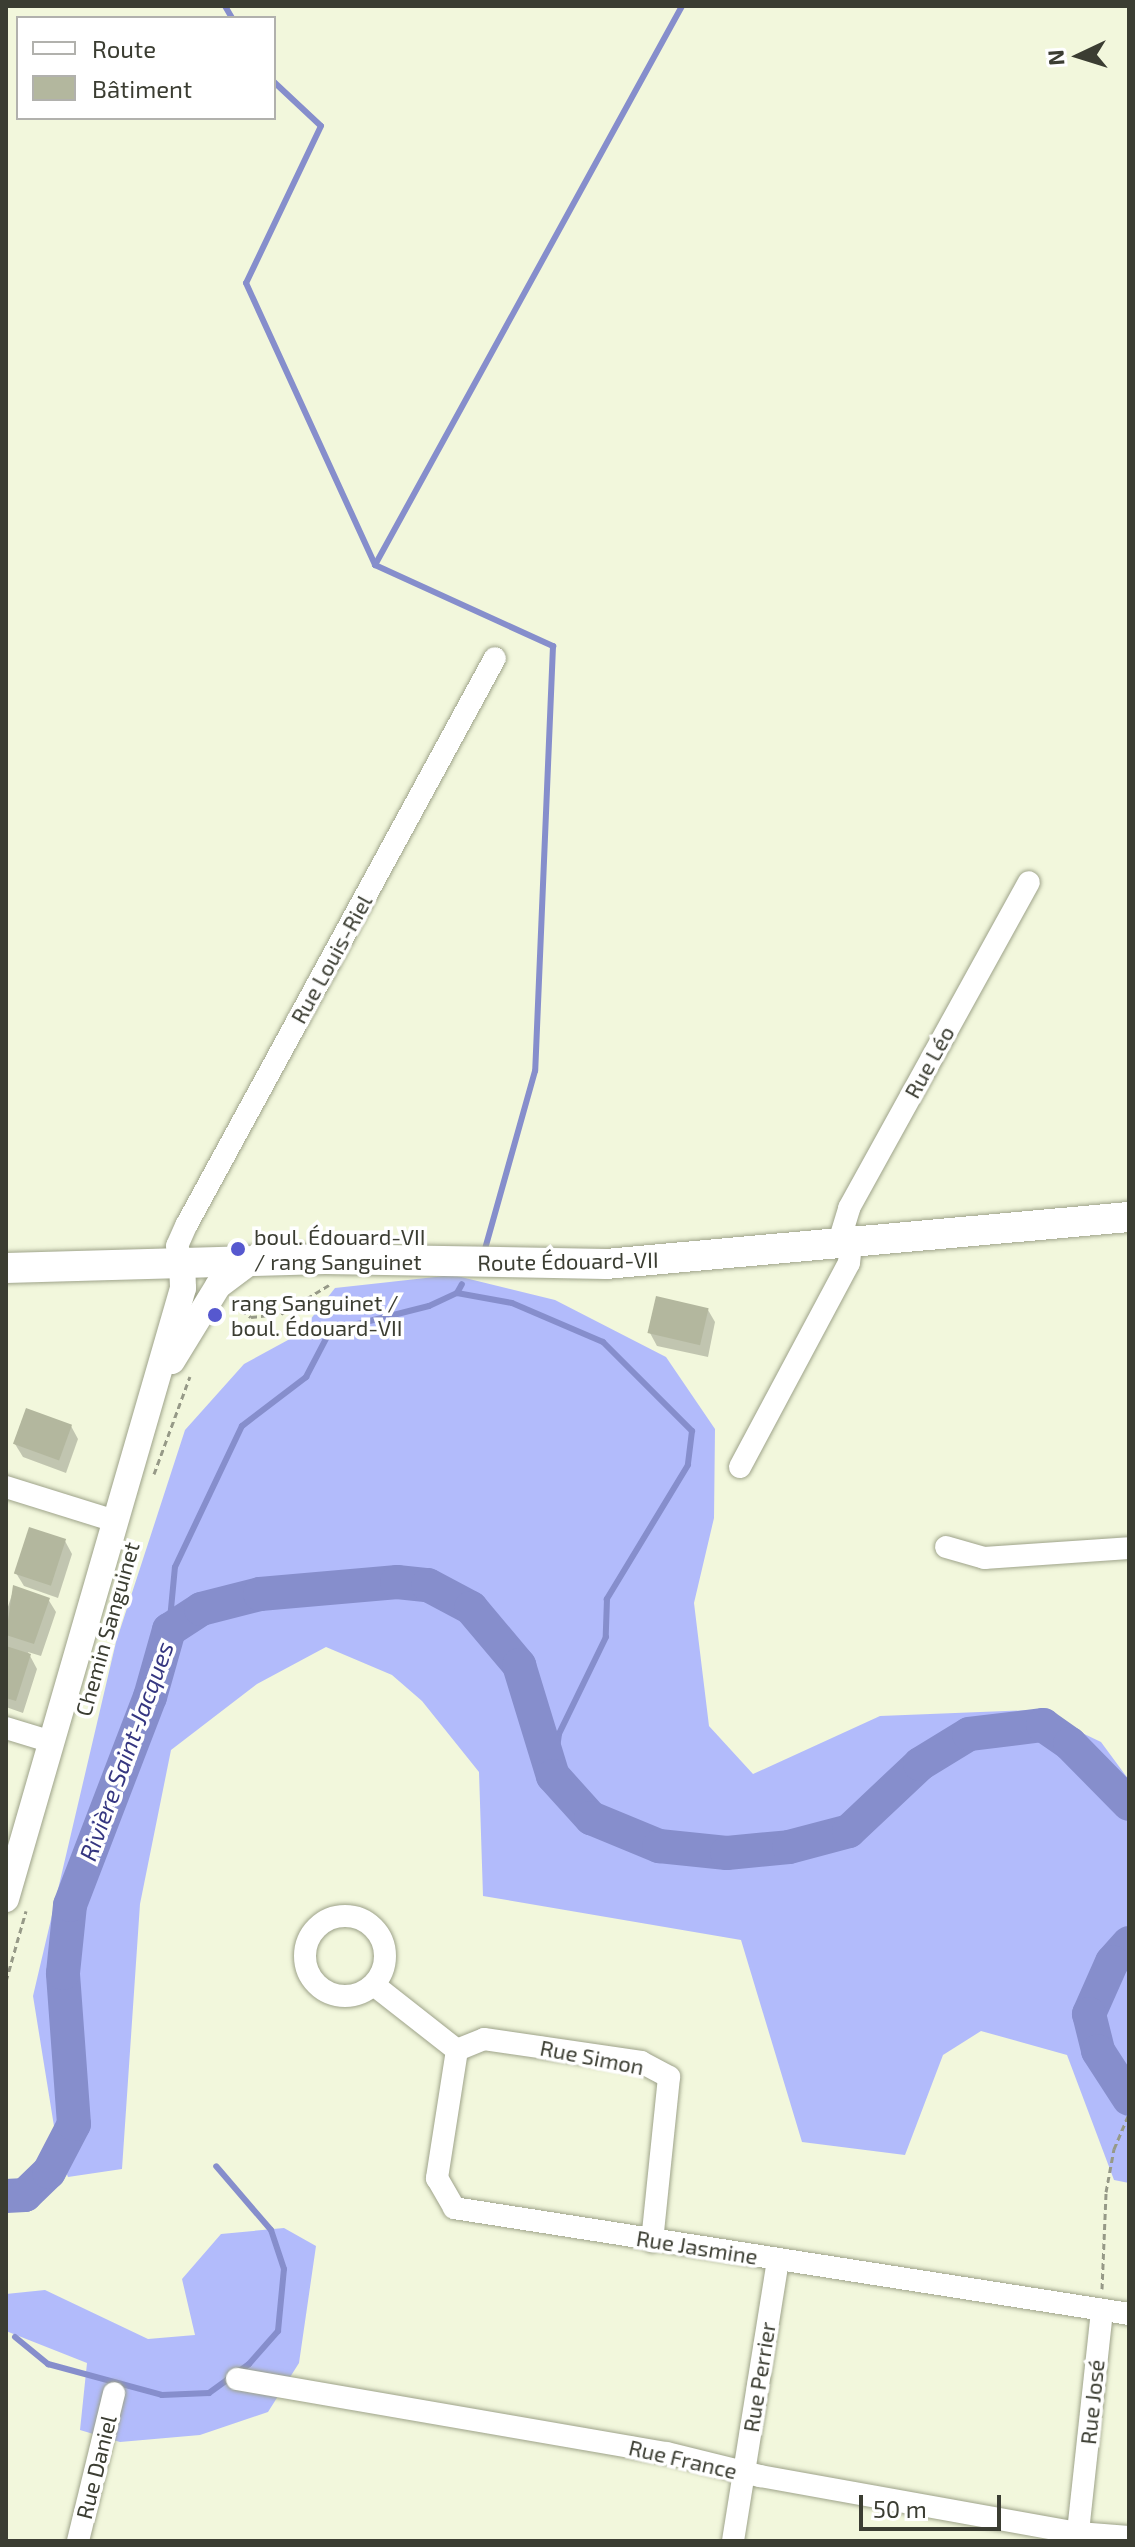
<!DOCTYPE html>
<meta charset="utf-8">
<style>
body{margin:0}
#map{position:relative;width:1135px;height:2547px;overflow:hidden;background:#f2f7dc;font-family:"Exo 2",sans-serif}
div>[style]{position:absolute}
[style*='--x']{left:calc(var(--x)*1px);top:calc(var(--y)*1px);width:calc(var(--w)*1px);rotate:calc(var(--a)*1deg)}
.forest>*{inset:0;background:#b2bbfb}
.shadow>*{inset:0;background:#0003}
.stream>*{height:6px;margin:-3px;padding:0 3px;transform-origin:3px;border-radius:3px;background:#868ecc}
.river>*{height:34px;margin:-17px;padding:0 17px;transform-origin:17px;border-radius:17px;background:#868ecc}
.building>*{inset:0;background:#b3b79e;transform-origin:0 0}
.path>*{height:3px;margin-top:-1.5px;transform-origin:0;background:repeating-linear-gradient(90deg,#969987 0 6px,transparent 0 10px)}
.roads{filter:drop-shadow(0 0 2px #9ea38a) drop-shadow(0 0 2px #9ea38a)}
.minor>*{height:22px;margin:-11px;padding:0 11px;transform-origin:11px;border-radius:11px;background:#fff}
.minor>.ring{margin:-11px;padding:0;box-sizing:content-box;background:none;border:22px solid #fff;border-radius:50%}
.tertiary>*{height:26px;margin:-13px;padding:0 13px;transform-origin:13px;border-radius:13px;background:#fff}
.secondary>*{height:30px;margin:-15px;padding:0 15px;transform-origin:15px;border-radius:15px;background:#fff}
.dots>*{width:22px;height:22px;translate:-50% -50%;box-sizing:border-box;border:4px solid #fff;border-radius:50%}
span{translate:-50% -50%;white-space:nowrap;text-align:center;line-height:1.15;-webkit-text-stroke:7px #fff;paint-order:stroke}
.street-label{font-size:22px;color:#3b3d32}
.poi-label{font-size:22px;color:#3b3d32}
.left{translate:0 -50%;text-align:left}
.water-label{font-size:24px;color:#353680;font-style:italic}
.frame{position:absolute;inset:0;border:8px solid #3b3d32;pointer-events:none}
.legend{position:absolute;left:16px;top:16px;width:260px;height:104px;box-sizing:border-box;background:#fff;border:2px solid #b1b1ad;margin:0;padding:10px 14px;list-style:none;font-size:24px;color:#3b3d32}
.legend li{display:flex;align-items:center;gap:16px;height:40px}
.legend b{width:40px;border:2px solid #b1b1ad}
.north{position:absolute;left:1039px;top:16px;width:80px;height:80px;-webkit-text-stroke:6px #fff;paint-order:stroke;rotate:266deg;font-size:22px;font-weight:700;line-height:32px;text-align:center;color:#3b3d32}
.north::after{content:'';display:block;margin:auto;width:28px;height:36px;background:#3b3d32;clip-path:polygon(50% 0,100% 100%,50% 72%,0 100%)}
.scale{position:absolute;left:859px;top:2495px;width:142px;height:36px;box-sizing:border-box;border:4px solid #3b3d32;border-top:0;padding-left:10px;font-size:24px;line-height:28px;white-space:nowrap;color:#3b3d32;-webkit-text-stroke:6px #fff;paint-order:stroke}
</style>
<div id="map">
<div class="forest">
<div style="clip-path:polygon(453px 1275px,555px 1300px,666px 1357px,715px 1429px,714px 1518px,694px 1603px,709px 1726px,753px 1774px,880px 1716px,1034px 1710px,1101px 1742px,1129px 1780px,1129px 2183px,1114px 2180px,1067px 2055px,981px 2031px,943px 2055px,905px 2155px,802px 2142px,741px 1940px,483px 1896px,479px 1772px,422px 1701px,392px 1675px,326px 1647px,257px 1684px,171px 1750px,140px 1904px,122px 2169px,68px 2177px,58px 2151px,33px 1996px,116px 1642px,185px 1430px,244px 1364px,299px 1334px,335px 1288px)"></div>
<div style="clip-path:polygon(284px 2228px,316px 2246px,299px 2363px,268px 2412px,200px 2435px,120px 2442px,80px 2430px,87px 2363px,6px 2331px,6px 2294px,45px 2290px,148px 2339px,195px 2335px,182px 2279px,221px 2234px)"></div>
</div>
<div class="shadow">
<div style="clip-path:polygon(708px 1310px,715px 1322px,708px 1357px,657px 1346px,650px 1333px)"></div>
<div style="clip-path:polygon(71px 1426px,78px 1439px,66px 1473px,23px 1457px,15px 1444px)"></div>
<div style="clip-path:polygon(65px 1541px,72px 1554px,58px 1598px,24px 1586px,16px 1573px)"></div>
<div style="clip-path:polygon(14px 1588px,48px 1599px,56px 1612px,41px 1656px,28px 1652px,37px 1669px,23px 1713px,6px 1707px,6px 1613px)"></div>
</div>
<div class="stream">
<div style="--x:225;--y:6;--w:14;--a:60"></div>
<div style="--x:274;--y:82;--w:64;--a:43.1"></div>
<div style="--x:321;--y:126;--w:174;--a:115.5"></div>
<div style="--x:246;--y:283;--w:310;--a:65.4"></div>
<div style="--x:375;--y:565;--w:196;--a:24.5"></div>
<div style="--x:553;--y:646;--w:425;--a:92.4"></div>
<div style="--x:535;--y:1071;--w:185;--a:105.7"></div>
<div style="--x:375;--y:565;--w:638;--a:-61.22"></div>
<div style="--x:457;--y:1293;--w:56;--a:10.3"></div>
<div style="--x:512;--y:1303;--w:99;--a:23.2"></div>
<div style="--x:603;--y:1342;--w:126;--a:45"></div>
<div style="--x:692;--y:1431;--w:34;--a:97"></div>
<div style="--x:688;--y:1465;--w:157;--a:121.2"></div>
<div style="--x:607;--y:1599;--w:38;--a:92"></div>
<div style="--x:606;--y:1637;--w:108;--a:115.9"></div>
<div style="--x:559;--y:1734;--w:42;--a:98.1"></div>
<div style="--x:169;--y:1630;--w:63;--a:-84.6"></div>
<div style="--x:175;--y:1567;--w:156;--a:-64.6"></div>
<div style="--x:242;--y:1426;--w:81;--a:-37.4"></div>
<div style="--x:306;--y:1377;--w:52;--a:-62.4"></div>
<div style="--x:330;--y:1331;--w:102;--a:-14.2"></div>
<div style="--x:429;--y:1306;--w:31;--a:-25"></div>
<div style="--x:457;--y:1293;--w:10;--a:-61"></div>
<div style="--x:15;--y:2337;--w:43;--a:39.3"></div>
<div style="--x:48;--y:2364;--w:118;--a:15.2"></div>
<div style="--x:162;--y:2395;--w:47;--a:-2.4"></div>
<div style="--x:209;--y:2393;--w:49;--a:-35.9"></div>
<div style="--x:249;--y:2364;--w:44;--a:-48.7"></div>
<div style="--x:278;--y:2331;--w:62;--a:-84.5"></div>
<div style="--x:284;--y:2269;--w:41;--a:-108.4"></div>
<div style="--x:271;--y:2230;--w:84;--a:-130.7"></div>
</div>
<div class="river">
<div style="--x:1129;--y:1943;--w:25;--a:132"></div>
<div style="--x:1112;--y:1962;--w:57;--a:113.9"></div>
<div style="--x:1089;--y:2014;--w:38;--a:76"></div>
<div style="--x:1098;--y:2051;--w:57;--a:57.1"></div>
<div style="--x:6;--y:2196;--w:19;--a:-3"></div>
<div style="--x:25;--y:2195;--w:33;--a:-44"></div>
<div style="--x:49;--y:2172;--w:54;--a:-62.5"></div>
<div style="--x:74;--y:2124;--w:151;--a:-94.2"></div>
<div style="--x:63;--y:1973;--w:68;--a:-84.1"></div>
<div style="--x:70;--y:1905;--w:223;--a:-69"></div>
<div style="--x:150;--y:1697;--w:70;--a:-74.2"></div>
<div style="--x:169;--y:1630;--w:38;--a:-33"></div>
<div style="--x:201;--y:1609;--w:61;--a:-14.3"></div>
<div style="--x:260;--y:1594;--w:138;--a:-5"></div>
<div style="--x:397;--y:1582;--w:31;--a:6"></div>
<div style="--x:428;--y:1585;--w:49;--a:28.1"></div>
<div style="--x:471;--y:1608;--w:75;--a:49.9"></div>
<div style="--x:519;--y:1665;--w:116;--a:73"></div>
<div style="--x:553;--y:1776;--w:57;--a:47.9"></div>
<div style="--x:591;--y:1818;--w:74;--a:22.4"></div>
<div style="--x:659;--y:1846;--w:68;--a:5.9"></div>
<div style="--x:727;--y:1853;--w:62;--a:-5.5"></div>
<div style="--x:789;--y:1847;--w:62;--a:-14.9"></div>
<div style="--x:849;--y:1831;--w:98;--a:-43.3"></div>
<div style="--x:920;--y:1764;--w:57;--a:-31.5"></div>
<div style="--x:969;--y:1734;--w:75;--a:-6.9"></div>
<div style="--x:1043;--y:1725;--w:33;--a:35"></div>
<div style="--x:1070;--y:1744;--w:84;--a:45.5"></div>
</div>
<div class="building">
<div style="left:656px;top:1296px;width:54px;height:38px;rotate:13deg"></div>
<div style="left:26px;top:1408px;width:49px;height:38px;rotate:20deg"></div>
<div style="left:29px;top:1527px;width:39px;height:49px;rotate:18deg"></div>
<div style="clip-path:polygon(13px 1585px,50px 1598px,34px 1644px,6px 1635px)"></div>
<div style="clip-path:polygon(6px 1646px,31px 1654px,16px 1701px,6px 1698px)"></div>
</div>
<div class="path">
<div style="--x:233;--y:1304;--w:22;--a:36"></div>
<div style="--x:251;--y:1317;--w:30;--a:-6"></div>
<div style="--x:281;--y:1314;--w:56;--a:-31.1"></div>
<div style="--x:154;--y:1474;--w:104;--a:-69.8"></div>
<div style="--x:6;--y:1981;--w:73;--a:-74.1"></div>
<div style="--x:1102;--y:2289;--w:97;--a:-87.6"></div>
<div style="--x:1106;--y:2192;--w:44;--a:-79.5"></div>
<div style="--x:1114;--y:2149;--w:39;--a:-67"></div>
</div>
<div class="roads">
<div class="minor">
<div style="--x:838;--y:1245;--w:39;--a:-73"></div>
<div style="--x:849;--y:1208;--w:372;--a:-61.1"></div>
<div style="--x:182;--y:1262;--w:17;--a:-107"></div>
<div style="--x:177;--y:1246;--w:24;--a:-66"></div>
<div style="--x:187;--y:1224;--w:644;--a:-61.45"></div>
<div style="--x:740;--y:1467;--w:231;--a:-61.9"></div>
<div style="--x:849;--y:1263;--w:20;--a:-84"></div>
<div style="--x:6;--y:1487;--w:114;--a:17.3"></div>
<div style="--x:946;--y:1547;--w:40;--a:16"></div>
<div style="--x:984;--y:1558;--w:145;--a:-3.9"></div>
<div style="--x:6;--y:1728;--w:48;--a:16.9"></div>
<div class="ring" style="left:305px;top:1916px;width:58px;height:58px"></div>
<div style="--x:374;--y:1985;--w:105;--a:38.1"></div>
<div style="--x:457;--y:2050;--w:130;--a:98.9"></div>
<div style="--x:437;--y:2178;--w:34;--a:60"></div>
<div style="--x:454;--y:2208;--w:683;--a:8.92"></div>
<div style="--x:457;--y:2050;--w:29;--a:-22"></div>
<div style="--x:484;--y:2039;--w:159;--a:8.3"></div>
<div style="--x:641;--y:2062;--w:32;--a:28"></div>
<div style="--x:669;--y:2077;--w:165;--a:95.9"></div>
<div style="--x:237;--y:2379;--w:436;--a:9.8"></div>
<div style="--x:667;--y:2453;--w:96;--a:13.9"></div>
<div style="--x:760;--y:2476;--w:323;--a:10.2"></div>
<div style="--x:1078;--y:2533;--w:51;--a:4.5"></div>
<div style="--x:78;--y:2541;--w:152;--a:-76.3"></div>
<div style="--x:733;--y:2541;--w:285;--a:-80.9"></div>
<div style="--x:1077;--y:2541;--w:231;--a:-83.8"></div>
</div>
<div class="tertiary">
<div style="--x:172;--y:1361;--w:88;--a:-58.5"></div>
<div style="--x:218;--y:1286;--w:41;--a:-37.1"></div>
<div style="--x:6;--y:1899;--w:636;--a:-73.84"></div>
<div style="--x:183;--y:1288;--w:26;--a:-92"></div>
</div>
<div class="secondary">
<div style="--x:6;--y:1268;--w:319;--a:-1.6"></div>
<div style="--x:325;--y:1259;--w:281;--a:1"></div>
<div style="--x:606;--y:1264;--w:525;--a:-5.14"></div>
</div>
</div>
<div class="dots">
<div style="left:238px;top:1249px;background:#5658cf"></div>
<div style="left:215px;top:1315px;background:#5658cf"></div>
</div>
<div class="street-label">
<span style="left:331px;top:959px;rotate:-61deg">Rue Louis-Riel</span>
<span style="left:929px;top:1062px;rotate:-61deg">Rue Léo</span>
<span style="left:568px;top:1261px;rotate:-1deg">Route Édouard-VII</span>
<span style="left:107px;top:1629px;rotate:-74deg">Chemin Sanguinet</span>
<span style="left:592px;top:2057px;rotate:11deg">Rue Simon</span>
<span style="left:697px;top:2247px;rotate:9deg">Rue Jasmine</span>
<span style="left:759px;top:2377px;rotate:-81deg">Rue Perrier</span>
<span style="left:1092px;top:2402px;rotate:-84deg">Rue José</span>
<span style="left:683px;top:2459px;rotate:13deg">Rue France</span>
<span style="left:96px;top:2467px;rotate:-76deg">Rue Daniel</span>
</div>
<div class="poi-label">
<span class="left" style="left:254px;top:1249px">boul. Édouard-VII<br>/ rang Sanguinet</span>
<span class="left" style="left:231px;top:1315px">rang Sanguinet /<br>boul. Édouard-VII</span>
</div>
<div class="water-label">
<span style="left:126px;top:1751px;rotate:-70deg">Rivière Saint-Jacques</span>
</div>
<div class="frame"></div>
<ul class="legend">
<li><b style="height:10px;background:#fff"></b>Route</li>
<li><b style="height:22px;background:#b3b79e"></b>Bâtiment</li>
</ul>
<div class="north">N</div>
<div class="scale">50 m</div>
</div>
